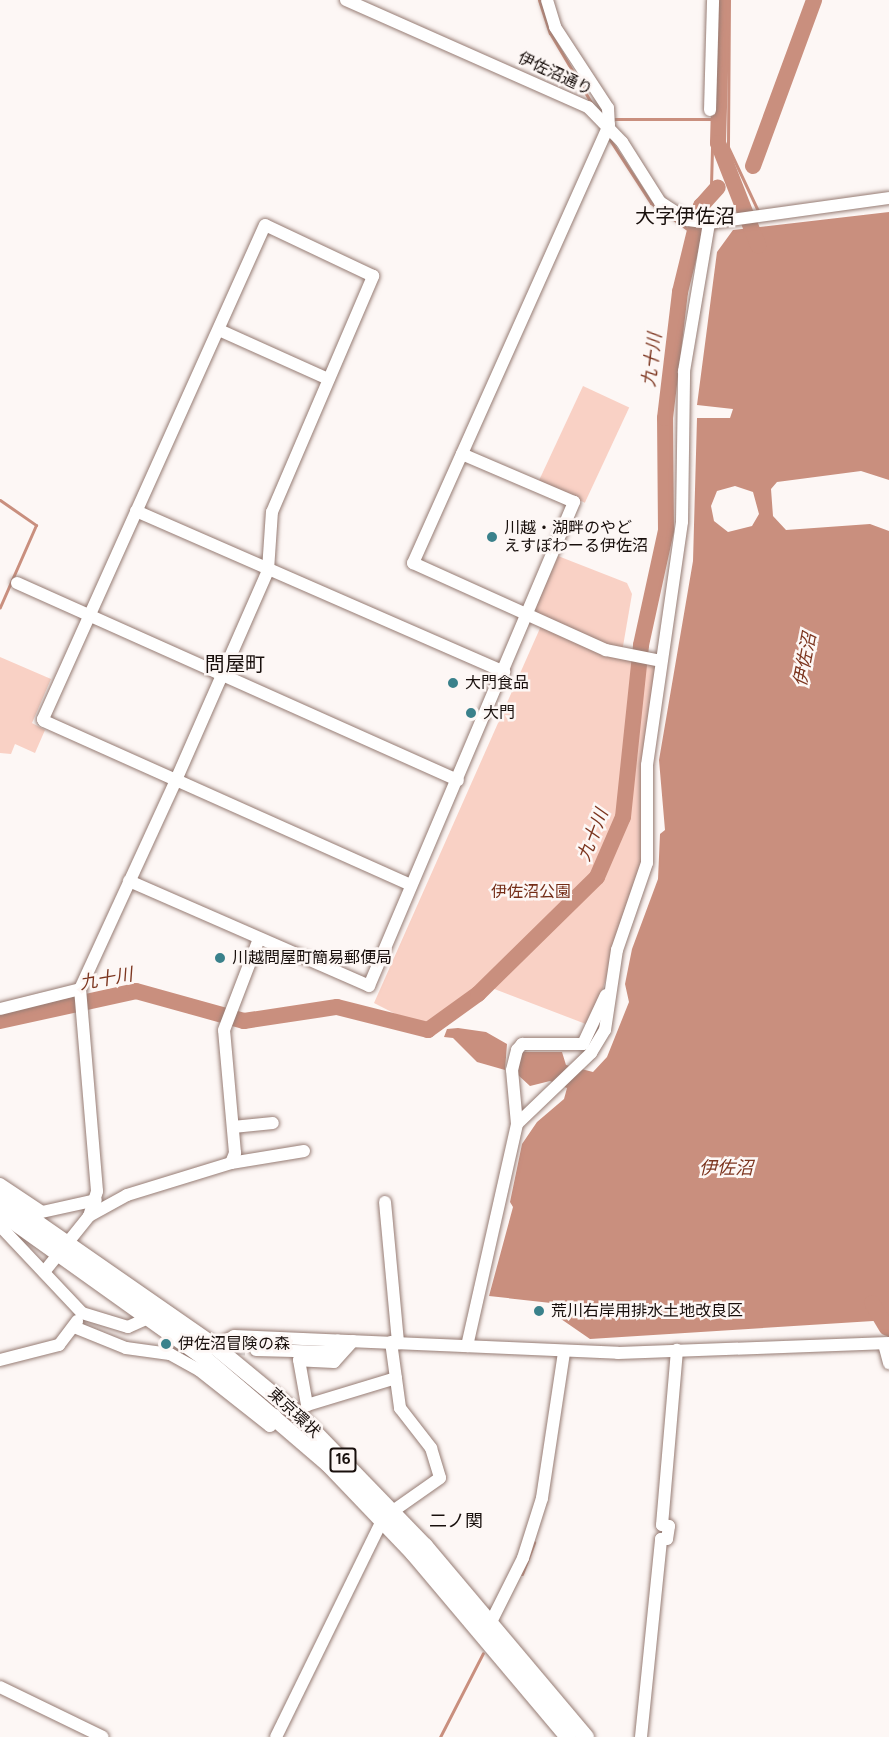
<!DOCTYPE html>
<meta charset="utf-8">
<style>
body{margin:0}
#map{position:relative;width:889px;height:1737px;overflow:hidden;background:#fdf7f5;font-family:Figtree,"Noto Sans JP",sans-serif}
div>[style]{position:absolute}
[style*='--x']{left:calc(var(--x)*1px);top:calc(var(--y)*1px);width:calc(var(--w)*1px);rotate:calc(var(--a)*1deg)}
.green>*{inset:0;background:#f9d1c5;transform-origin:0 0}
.water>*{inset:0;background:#c98f7e}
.stream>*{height:3px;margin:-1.5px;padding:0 1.5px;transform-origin:1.5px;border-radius:1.5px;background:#c98f7e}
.river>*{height:16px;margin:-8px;padding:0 8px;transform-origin:8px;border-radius:8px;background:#c98f7e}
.minor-tunnel>*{height:12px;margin-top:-6px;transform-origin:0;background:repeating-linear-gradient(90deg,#dbd4d2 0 12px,transparent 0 18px)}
.roads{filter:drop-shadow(0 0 2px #967c74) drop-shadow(0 0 2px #967c74)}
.minor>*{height:12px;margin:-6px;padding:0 6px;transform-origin:6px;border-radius:6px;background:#fff}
.highway>*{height:16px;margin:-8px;padding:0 8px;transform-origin:8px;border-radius:8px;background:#fff}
.dots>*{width:16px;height:16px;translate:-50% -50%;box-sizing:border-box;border:3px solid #fdf7f5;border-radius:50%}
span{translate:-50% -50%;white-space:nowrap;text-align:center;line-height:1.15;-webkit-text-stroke:5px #fdf7f5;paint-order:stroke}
.shield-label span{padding:2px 4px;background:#fdf7f5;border:2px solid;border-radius:4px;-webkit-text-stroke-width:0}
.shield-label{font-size:15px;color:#180f0c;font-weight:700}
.street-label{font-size:16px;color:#180f0c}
.poi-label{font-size:16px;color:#180f0c}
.left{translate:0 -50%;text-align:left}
.park-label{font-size:16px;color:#732c16}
.water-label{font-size:18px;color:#7c351f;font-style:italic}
.neighbourhood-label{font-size:18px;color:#180f0c}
.quarter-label{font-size:20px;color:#180f0c}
</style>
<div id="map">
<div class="green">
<div style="left:583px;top:386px;width:51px;height:105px;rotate:25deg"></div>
<div style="clip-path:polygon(558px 556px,627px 583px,632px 594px,622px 652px,538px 617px,535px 609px)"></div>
<div style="clip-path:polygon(541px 626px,617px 658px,656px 665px,644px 858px,591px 1026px,484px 985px,437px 1020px,417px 1025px,374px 1003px)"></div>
<div style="clip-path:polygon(0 657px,51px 679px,32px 723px,45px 730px,35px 753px,15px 744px,11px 754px,0 753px)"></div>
</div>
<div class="water">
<div style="clip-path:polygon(evenodd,889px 212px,889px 480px,861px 471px,777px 482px,771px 489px,773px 516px,786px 530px,870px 524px,889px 531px,889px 1320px,590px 1339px,561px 1319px,560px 1304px,489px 1296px,513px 1207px,510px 1202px,522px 1144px,537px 1122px,564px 1099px,567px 1088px,550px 1081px,530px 1086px,518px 1075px,520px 1052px,562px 1052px,566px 1065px,593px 1072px,607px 1057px,629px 1002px,625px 984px,632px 949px,658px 879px,660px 834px,665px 830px,659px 760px,693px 561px,697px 418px,730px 418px,733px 409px,697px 405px,717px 252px,733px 230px,889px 212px,735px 486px,753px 492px,759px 514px,752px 526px,728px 532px,714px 521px,711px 506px,717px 491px,735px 486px)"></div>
<div style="clip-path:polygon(458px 1028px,486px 1032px,507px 1044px,505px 1070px,477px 1062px,453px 1038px,444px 1037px,447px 1029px)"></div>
</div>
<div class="stream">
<div style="--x:539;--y:0;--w:35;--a:72"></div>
<div style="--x:550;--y:33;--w:88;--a:59.4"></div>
<div style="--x:729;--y:0;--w:147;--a:90.4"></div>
<div style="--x:728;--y:147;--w:73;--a:64.8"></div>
<div style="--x:612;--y:119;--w:107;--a:0"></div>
<div style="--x:610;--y:140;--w:75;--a:56.9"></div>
<div style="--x:651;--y:203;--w:52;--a:35.5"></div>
<div style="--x:701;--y:206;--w:23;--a:-65"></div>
<div style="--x:711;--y:185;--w:72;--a:-88.4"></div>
<div style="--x:0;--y:500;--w:44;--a:34.8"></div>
<div style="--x:36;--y:525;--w:90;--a:113.7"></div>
<div style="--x:887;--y:1328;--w:11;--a:80"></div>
<div style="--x:522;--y:1574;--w:34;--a:-69"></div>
<div style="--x:440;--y:1737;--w:94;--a:-62.9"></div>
</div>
<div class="river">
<div style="--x:722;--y:0;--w:143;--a:91.6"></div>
<div style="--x:718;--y:143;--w:110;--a:68.6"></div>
<div style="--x:753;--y:166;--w:177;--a:-69.8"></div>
<div style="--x:0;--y:1021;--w:139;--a:-12.4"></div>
<div style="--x:136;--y:991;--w:112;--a:15.5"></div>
<div style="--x:244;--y:1021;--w:94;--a:-8.6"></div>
<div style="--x:337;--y:1007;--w:94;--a:14.2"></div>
<div style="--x:428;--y:1030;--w:62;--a:-35.8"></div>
<div style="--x:478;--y:994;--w:167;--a:-44.5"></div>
<div style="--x:597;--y:877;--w:65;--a:-66.6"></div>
<div style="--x:623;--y:817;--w:173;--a:-84"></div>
<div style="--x:641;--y:645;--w:118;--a:-77.7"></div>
<div style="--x:666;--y:530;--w:112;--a:-90.5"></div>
<div style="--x:665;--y:418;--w:127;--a:-83.2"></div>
<div style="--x:680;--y:292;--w:89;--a:-76.3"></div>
<div style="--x:701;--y:206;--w:25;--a:-48"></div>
<div style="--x:872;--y:1303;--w:29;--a:59"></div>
</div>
<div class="minor-tunnel">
<div style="--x:161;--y:1346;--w:27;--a:2"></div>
<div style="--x:215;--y:1348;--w:41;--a:2.8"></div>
</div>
<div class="roads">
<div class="minor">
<div style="--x:346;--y:0;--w:265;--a:23.9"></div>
<div style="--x:588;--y:107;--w:49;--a:45.8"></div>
<div style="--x:622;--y:142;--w:71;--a:57.7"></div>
<div style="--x:660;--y:202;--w:33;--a:33"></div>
<div style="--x:688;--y:220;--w:21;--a:8"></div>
<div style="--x:709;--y:223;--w:182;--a:-7.9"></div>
<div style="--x:547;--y:0;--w:28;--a:73"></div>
<div style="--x:555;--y:27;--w:97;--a:56.8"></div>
<div style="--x:608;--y:108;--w:17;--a:87"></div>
<div style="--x:609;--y:125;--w:480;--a:114.1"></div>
<div style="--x:413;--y:563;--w:212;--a:24.3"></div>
<div style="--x:606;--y:650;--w:56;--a:11.3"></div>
<div style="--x:710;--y:110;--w:110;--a:-88.4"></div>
<div style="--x:219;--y:330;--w:120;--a:24.2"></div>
<div style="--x:136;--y:511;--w:402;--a:23.6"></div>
<div style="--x:17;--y:583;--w:483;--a:24.1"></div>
<div style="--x:129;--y:881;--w:262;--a:23.6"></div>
<div style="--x:369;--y:986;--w:526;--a:-67.04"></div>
<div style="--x:574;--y:502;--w:122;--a:-156.8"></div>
<div style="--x:0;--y:1009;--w:82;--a:-14"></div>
<div style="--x:517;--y:1124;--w:54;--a:-95.3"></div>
<div style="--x:512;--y:1070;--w:21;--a:-76"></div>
<div style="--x:517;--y:1050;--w:8;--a:-50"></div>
<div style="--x:522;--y:1044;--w:61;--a:0"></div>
<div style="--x:583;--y:1044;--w:54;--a:-64.9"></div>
<div style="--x:233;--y:1127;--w:40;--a:-5.7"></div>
<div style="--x:231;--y:1163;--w:74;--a:-9.3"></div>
<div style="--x:0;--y:1184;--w:50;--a:33.7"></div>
<div style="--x:42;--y:1212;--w:55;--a:-12.5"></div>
<div style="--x:385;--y:1202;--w:142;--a:84.7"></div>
<div style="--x:89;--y:1216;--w:26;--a:-72"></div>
<div style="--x:97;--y:1191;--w:203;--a:-94.8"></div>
<div style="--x:80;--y:989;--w:230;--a:-65.3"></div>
<div style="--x:176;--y:780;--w:229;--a:-66.3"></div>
<div style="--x:268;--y:570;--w:58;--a:-86.1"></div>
<div style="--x:272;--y:512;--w:257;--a:-66.8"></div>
<div style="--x:373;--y:276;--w:119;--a:-154.7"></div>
<div style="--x:265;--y:225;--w:542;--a:114.2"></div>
<div style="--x:43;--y:719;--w:2;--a:63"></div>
<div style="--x:44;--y:721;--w:145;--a:24.1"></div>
<div style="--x:176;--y:780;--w:257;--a:24.1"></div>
<div style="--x:6;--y:1217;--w:12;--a:110"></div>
<div style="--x:2;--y:1228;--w:117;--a:46.7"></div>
<div style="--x:82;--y:1313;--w:48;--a:16.9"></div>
<div style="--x:128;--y:1327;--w:22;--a:-24"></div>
<div style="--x:44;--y:1272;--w:72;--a:-51.2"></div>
<div style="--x:89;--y:1216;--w:43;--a:-28.9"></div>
<div style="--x:127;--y:1195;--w:109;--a:-17.1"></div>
<div style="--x:231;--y:1163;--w:11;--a:-68"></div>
<div style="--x:235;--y:1153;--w:123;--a:-95.1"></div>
<div style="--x:224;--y:1030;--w:97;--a:-69"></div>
<div style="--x:74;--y:1327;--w:56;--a:22"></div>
<div style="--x:126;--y:1348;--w:44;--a:7.8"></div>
<div style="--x:170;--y:1354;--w:33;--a:29"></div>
<div style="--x:199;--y:1370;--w:90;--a:38.3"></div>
<div style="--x:270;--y:1426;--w:12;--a:-66"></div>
<div style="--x:353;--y:1341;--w:28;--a:132"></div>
<div style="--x:334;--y:1362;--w:35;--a:-177"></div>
<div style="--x:299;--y:1360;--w:46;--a:79.9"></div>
<div style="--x:307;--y:1405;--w:93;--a:-16.9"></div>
<div style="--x:391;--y:1342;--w:67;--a:82.2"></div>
<div style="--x:400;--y:1408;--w:51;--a:52.2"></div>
<div style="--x:431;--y:1448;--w:31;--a:73"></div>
<div style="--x:440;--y:1478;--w:57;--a:144.9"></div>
<div style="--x:884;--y:1344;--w:20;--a:75"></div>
<div style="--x:467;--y:1346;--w:228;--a:-77.3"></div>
<div style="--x:517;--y:1124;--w:103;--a:-43.8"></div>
<div style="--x:591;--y:1053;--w:27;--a:-59"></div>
<div style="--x:605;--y:1030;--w:81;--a:-81.5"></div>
<div style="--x:617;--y:950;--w:92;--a:-71"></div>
<div style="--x:647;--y:863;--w:98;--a:-90"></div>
<div style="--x:647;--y:765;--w:246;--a:-81.8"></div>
<div style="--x:682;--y:522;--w:151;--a:-89.2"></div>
<div style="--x:684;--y:371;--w:150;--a:-80.4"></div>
<div style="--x:209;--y:1349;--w:28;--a:-27"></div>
<div style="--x:234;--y:1336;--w:384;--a:2.5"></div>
<div style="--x:618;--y:1353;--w:271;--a:-2.1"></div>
<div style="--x:256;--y:1350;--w:76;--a:1.5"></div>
<div style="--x:332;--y:1352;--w:13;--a:-63"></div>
<div style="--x:0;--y:1360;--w:61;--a:-14.3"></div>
<div style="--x:59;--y:1345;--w:30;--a:-53"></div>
<div style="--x:490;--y:1624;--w:74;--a:-63.4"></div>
<div style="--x:523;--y:1558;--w:63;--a:-72.4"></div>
<div style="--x:542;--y:1498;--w:148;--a:-81.4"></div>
<div style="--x:0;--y:1687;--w:114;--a:25.9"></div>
<div style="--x:276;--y:1737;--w:243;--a:-63.9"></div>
<div style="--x:641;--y:1737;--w:199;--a:-84.2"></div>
<div style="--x:661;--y:1539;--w:6;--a:0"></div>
<div style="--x:667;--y:1539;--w:13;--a:-81"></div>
<div style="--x:669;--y:1526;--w:7;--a:-172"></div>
<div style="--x:662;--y:1525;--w:176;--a:-85.1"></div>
</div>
<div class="highway">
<div style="--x:0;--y:1197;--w:259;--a:34.8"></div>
<div style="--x:213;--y:1345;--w:110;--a:39.5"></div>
<div style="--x:298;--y:1415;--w:182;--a:45.9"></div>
<div style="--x:425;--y:1546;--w:250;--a:49.9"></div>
<div style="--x:0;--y:1212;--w:249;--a:35.5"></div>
<div style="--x:203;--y:1357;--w:166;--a:40.6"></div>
<div style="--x:329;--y:1465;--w:122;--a:46.3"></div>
<div style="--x:413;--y:1553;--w:241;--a:49.9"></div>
</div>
</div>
<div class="dots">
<div style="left:492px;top:537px;background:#3a818b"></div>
<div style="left:453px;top:683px;background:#3a818b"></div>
<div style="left:471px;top:713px;background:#3a818b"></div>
<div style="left:220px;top:958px;background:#3a818b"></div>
<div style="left:539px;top:1311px;background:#3a818b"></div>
<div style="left:166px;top:1344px;background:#3a818b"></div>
</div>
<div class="shield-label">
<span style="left:343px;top:1460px">16</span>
</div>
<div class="street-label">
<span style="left:555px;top:74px;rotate:25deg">伊佐沼通り</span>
<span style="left:294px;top:1413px;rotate:43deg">東京環状</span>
</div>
<div class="poi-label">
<span class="left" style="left:504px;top:537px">川越・湖畔のやど<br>えすぽわーる伊佐沼</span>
<span class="left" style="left:465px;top:683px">大門食品</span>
<span class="left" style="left:483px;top:713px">大門</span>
<span class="left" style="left:232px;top:958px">川越問屋町簡易郵便局</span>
<span class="left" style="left:551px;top:1311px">荒川右岸用排水土地改良区</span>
<span class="left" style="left:178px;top:1344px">伊佐沼冒険の森</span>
</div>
<div class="park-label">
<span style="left:531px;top:892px">伊佐沼公園</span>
</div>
<div class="water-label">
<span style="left:652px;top:360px;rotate:-83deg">九十川</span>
<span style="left:805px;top:660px;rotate:-79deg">伊佐沼</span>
<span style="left:593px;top:835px;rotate:-69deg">九十川</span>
<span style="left:106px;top:979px;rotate:-10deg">九十川</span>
<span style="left:726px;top:1168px">伊佐沼</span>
</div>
<div class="neighbourhood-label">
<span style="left:456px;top:1521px">二ノ関</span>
</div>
<div class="quarter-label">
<span style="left:685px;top:216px">大字伊佐沼</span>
<span style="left:235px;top:664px">問屋町</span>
</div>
</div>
